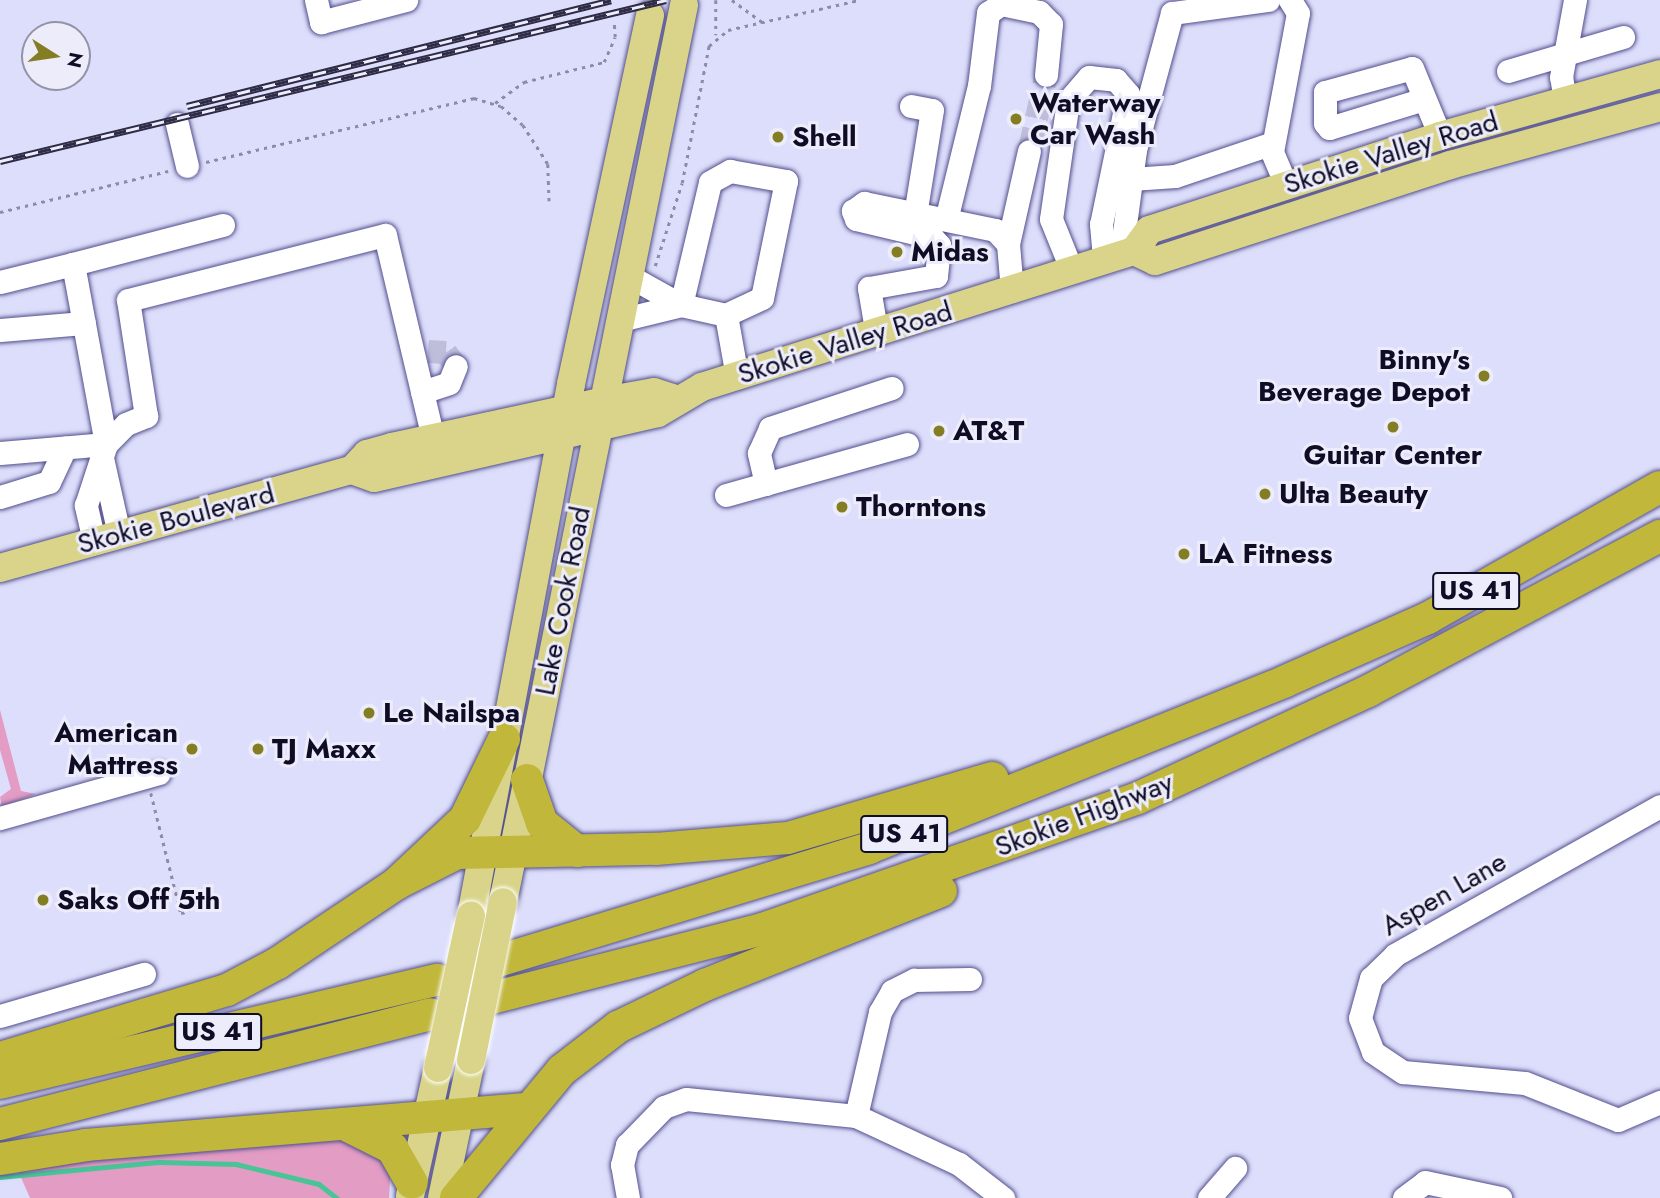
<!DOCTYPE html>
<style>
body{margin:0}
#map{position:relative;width:1660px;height:1198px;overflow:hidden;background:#dddefb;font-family:Jost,sans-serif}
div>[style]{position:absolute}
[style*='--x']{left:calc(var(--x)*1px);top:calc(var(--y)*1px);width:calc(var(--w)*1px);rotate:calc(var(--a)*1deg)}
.green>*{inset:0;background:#e39cc4}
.stream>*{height:4.5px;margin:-2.25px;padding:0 2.25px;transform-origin:2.25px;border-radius:2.25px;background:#48c496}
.minor-tunnel>*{height:23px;margin-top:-11.5px;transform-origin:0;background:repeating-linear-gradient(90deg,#bebedb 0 23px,transparent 0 34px)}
.path>*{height:2.5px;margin-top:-1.25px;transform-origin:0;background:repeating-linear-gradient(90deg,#8d8ca8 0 3.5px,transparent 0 8.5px)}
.roads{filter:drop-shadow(0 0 2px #524e8d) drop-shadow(0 0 2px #524e8d)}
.minor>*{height:23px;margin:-11.5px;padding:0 11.5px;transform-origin:11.5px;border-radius:11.5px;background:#fff}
.major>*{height:28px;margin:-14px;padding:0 14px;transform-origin:14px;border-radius:14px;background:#d9d489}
.highway>*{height:32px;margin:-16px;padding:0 16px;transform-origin:16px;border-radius:16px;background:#c0b73b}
.rail>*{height:7px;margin-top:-3.5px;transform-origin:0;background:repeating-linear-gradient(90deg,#ececfb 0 13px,#2d2b45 0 26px);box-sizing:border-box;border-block:2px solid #2d2b45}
.bridges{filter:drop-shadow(0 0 2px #fff) drop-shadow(0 0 2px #fff)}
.major-bridge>*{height:28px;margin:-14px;padding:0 14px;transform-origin:14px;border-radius:14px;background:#d9d489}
.dots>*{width:19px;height:19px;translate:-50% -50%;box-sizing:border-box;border:4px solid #ececfb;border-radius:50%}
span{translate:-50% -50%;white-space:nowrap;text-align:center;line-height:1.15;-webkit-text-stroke:6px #ececfb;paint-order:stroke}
.shield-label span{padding:2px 5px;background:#ececfb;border:2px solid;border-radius:5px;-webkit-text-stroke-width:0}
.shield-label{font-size:26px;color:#0f0c26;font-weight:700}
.poi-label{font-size:28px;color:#0f0c26;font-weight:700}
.left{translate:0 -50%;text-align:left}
.right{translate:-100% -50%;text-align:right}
.street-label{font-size:28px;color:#0f0c26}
.north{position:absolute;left:21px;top:21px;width:70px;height:70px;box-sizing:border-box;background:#ececfb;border:2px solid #9492a6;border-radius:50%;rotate:102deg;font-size:19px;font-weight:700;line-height:28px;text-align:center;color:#0f0c26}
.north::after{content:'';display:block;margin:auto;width:24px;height:32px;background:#847d24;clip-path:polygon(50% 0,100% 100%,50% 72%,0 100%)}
</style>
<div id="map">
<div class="green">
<div style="clip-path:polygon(0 710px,21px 791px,36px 794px,2px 807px,0 797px,11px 789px,0 750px)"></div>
<div style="clip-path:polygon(353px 1135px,391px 1162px,389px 1198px,30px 1198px,15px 1164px)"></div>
</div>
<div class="stream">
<div style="--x:0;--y:1177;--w:161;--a:-5.4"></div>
<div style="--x:160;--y:1162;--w:76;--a:1.5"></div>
<div style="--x:236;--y:1164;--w:85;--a:13.5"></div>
<div style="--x:319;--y:1184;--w:23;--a:38"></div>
</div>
<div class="minor-tunnel">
<div style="--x:1029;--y:151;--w:78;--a:-77.4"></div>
<div style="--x:428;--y:351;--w:18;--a:3"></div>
<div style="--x:446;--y:352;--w:17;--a:54"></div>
</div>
<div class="path">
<div style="--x:716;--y:0;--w:35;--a:90"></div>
<div style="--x:732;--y:0;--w:37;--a:36"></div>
<div style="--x:495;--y:103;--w:36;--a:-36"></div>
<div style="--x:524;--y:82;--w:82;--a:-14"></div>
<div style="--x:604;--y:62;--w:27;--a:-66"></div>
<div style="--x:615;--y:37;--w:16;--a:-94"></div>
<div style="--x:206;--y:162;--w:276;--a:-13.4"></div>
<div style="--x:474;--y:98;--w:28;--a:17"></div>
<div style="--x:501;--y:106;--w:29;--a:41"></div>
<div style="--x:523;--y:125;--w:46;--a:57.3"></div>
<div style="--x:548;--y:164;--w:37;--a:88"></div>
<div style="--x:0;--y:212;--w:173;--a:-13.7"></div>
<div style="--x:655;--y:266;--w:87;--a:-72"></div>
<div style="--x:682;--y:183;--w:140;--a:-78.9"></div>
<div style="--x:709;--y:46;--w:25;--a:-40"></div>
<div style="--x:728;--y:30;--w:134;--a:-12.9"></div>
<div style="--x:151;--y:793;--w:124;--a:76"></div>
<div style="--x:181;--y:913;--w:9;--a:-13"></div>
</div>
<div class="roads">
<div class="minor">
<div style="--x:316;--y:0;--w:23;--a:77"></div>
<div style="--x:321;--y:22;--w:88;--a:-14.5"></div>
<div style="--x:1508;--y:71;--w:120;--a:-16.5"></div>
<div style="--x:1424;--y:99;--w:99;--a:163"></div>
<div style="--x:1329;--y:128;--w:6;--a:-129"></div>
<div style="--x:1325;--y:123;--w:31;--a:-90"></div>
<div style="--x:1325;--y:92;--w:90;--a:-15.4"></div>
<div style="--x:1412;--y:68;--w:74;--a:67.6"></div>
<div style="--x:1565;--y:101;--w:24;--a:-99"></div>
<div style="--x:1561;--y:77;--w:78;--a:-79.7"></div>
<div style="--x:911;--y:106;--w:21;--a:11"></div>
<div style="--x:932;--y:110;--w:100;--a:99.2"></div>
<div style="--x:177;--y:124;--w:43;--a:76.6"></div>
<div style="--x:1131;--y:179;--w:44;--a:-3.9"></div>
<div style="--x:1175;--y:176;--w:103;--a:-18.6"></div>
<div style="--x:1286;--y:185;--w:36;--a:-113"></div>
<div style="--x:1272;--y:152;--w:141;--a:-79.4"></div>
<div style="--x:1298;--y:13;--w:15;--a:-122"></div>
<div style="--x:947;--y:216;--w:134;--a:-76.2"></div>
<div style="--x:979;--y:86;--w:74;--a:-83"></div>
<div style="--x:988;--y:13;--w:16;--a:-35"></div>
<div style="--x:1001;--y:4;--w:39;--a:12"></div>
<div style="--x:1039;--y:12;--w:17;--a:45"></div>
<div style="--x:1051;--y:24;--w:51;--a:95.6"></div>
<div style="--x:1008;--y:244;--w:95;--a:-77.3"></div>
<div style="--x:1121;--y:255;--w:106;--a:-82.4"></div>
<div style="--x:1135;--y:150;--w:142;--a:-74.9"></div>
<div style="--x:1172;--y:13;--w:97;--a:-7.7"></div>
<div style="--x:73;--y:264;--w:155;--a:-14.6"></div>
<div style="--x:1072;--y:271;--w:56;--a:-112"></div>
<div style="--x:1051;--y:219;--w:119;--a:-81.8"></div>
<div style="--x:1068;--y:101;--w:32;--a:-49"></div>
<div style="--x:1089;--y:77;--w:27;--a:6"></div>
<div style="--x:1116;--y:80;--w:18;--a:49"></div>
<div style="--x:1128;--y:94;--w:133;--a:101.7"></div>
<div style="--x:1101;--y:224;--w:36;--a:85"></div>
<div style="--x:629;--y:276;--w:60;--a:29.1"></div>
<div style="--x:0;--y:282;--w:75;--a:-13.9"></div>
<div style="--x:73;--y:264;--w:183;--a:79.6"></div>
<div style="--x:106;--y:444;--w:106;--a:175.1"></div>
<div style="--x:726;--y:315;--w:46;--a:-167.5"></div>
<div style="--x:681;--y:305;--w:126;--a:-76.7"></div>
<div style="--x:710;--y:182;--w:23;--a:-29"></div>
<div style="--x:730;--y:171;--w:57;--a:10.1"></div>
<div style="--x:786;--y:181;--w:119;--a:101.6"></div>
<div style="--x:762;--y:298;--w:40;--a:155"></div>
<div style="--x:726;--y:315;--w:63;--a:79.9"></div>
<div style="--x:620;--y:320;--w:63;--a:-13.8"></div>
<div style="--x:0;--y:330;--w:84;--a:-4.8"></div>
<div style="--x:877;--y:335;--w:48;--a:-99.7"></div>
<div style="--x:869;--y:288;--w:68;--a:-10.2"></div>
<div style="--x:936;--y:276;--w:31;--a:-84"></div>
<div style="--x:939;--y:245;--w:11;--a:-131"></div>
<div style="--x:932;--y:237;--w:78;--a:-166.7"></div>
<div style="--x:856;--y:219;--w:9;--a:-111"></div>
<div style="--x:853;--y:211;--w:14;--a:-36"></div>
<div style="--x:864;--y:203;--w:134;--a:11.6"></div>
<div style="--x:995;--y:230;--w:19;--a:47"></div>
<div style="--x:1008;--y:244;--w:47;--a:85.1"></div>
<div style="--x:422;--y:392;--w:28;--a:-18"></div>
<div style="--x:449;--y:383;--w:18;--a:-68"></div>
<div style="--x:102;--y:458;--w:78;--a:77.4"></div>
<div style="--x:766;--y:484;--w:32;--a:-103"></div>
<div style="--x:759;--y:453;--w:27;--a:-66"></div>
<div style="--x:770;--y:428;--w:128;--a:-18.2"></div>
<div style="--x:726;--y:495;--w:188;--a:-15.7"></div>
<div style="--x:0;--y:497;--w:51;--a:-17"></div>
<div style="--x:49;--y:482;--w:38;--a:-65"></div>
<div style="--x:94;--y:541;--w:37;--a:-103"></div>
<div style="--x:86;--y:505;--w:64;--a:-71.8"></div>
<div style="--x:106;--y:444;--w:28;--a:-45"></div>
<div style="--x:126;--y:424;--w:22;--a:-22"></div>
<div style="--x:146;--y:416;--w:117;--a:-98.8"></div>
<div style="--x:128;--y:300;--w:265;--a:-14.2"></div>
<div style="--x:385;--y:235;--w:209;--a:76.7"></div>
<div style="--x:1660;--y:806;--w:304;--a:150.7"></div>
<div style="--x:1395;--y:955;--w:33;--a:136"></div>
<div style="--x:1371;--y:978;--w:41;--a:105.4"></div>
<div style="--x:1360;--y:1018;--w:36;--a:69"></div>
<div style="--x:1373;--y:1052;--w:36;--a:34"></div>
<div style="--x:1403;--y:1072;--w:122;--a:5.2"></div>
<div style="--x:1525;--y:1083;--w:100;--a:21.7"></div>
<div style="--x:1618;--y:1120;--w:46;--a:-23.2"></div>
<div style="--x:0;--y:818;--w:165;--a:-15.8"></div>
<div style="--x:0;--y:1016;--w:150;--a:-16.3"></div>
<div style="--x:856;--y:1116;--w:107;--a:-77"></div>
<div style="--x:880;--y:1012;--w:24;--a:-60"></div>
<div style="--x:892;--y:991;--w:25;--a:-27"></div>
<div style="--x:914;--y:980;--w:56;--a:-1"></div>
<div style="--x:628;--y:1198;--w:34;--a:-100"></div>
<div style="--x:622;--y:1165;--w:21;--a:-76"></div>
<div style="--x:627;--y:1145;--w:53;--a:-45.8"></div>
<div style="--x:664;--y:1107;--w:23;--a:-20"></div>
<div style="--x:686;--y:1099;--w:171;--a:5.7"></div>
<div style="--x:856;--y:1116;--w:114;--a:25"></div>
<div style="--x:959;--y:1164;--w:56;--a:37.7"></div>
<div style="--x:1209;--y:1198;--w:40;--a:-49"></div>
<div style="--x:1404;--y:1198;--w:26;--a:-37"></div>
<div style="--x:1425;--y:1182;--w:77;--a:12"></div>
</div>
<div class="major">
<div style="--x:1134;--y:251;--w:23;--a:25"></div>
<div style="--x:1155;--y:261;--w:310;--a:-18"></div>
<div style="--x:1450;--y:165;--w:218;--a:-15.4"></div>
<div style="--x:352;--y:470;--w:23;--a:20"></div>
<div style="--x:374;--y:478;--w:291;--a:-12.9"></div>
<div style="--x:658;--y:413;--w:51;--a:-30.6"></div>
<div style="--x:702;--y:387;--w:453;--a:-17.5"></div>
<div style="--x:1134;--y:251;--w:26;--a:-54"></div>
<div style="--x:1149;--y:230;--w:306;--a:-17.9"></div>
<div style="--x:1440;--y:136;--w:229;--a:-15.7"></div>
<div style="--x:0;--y:568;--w:365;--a:-15.6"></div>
<div style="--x:352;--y:470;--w:22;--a:-47"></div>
<div style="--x:367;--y:454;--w:26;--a:-16"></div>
<div style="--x:392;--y:447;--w:217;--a:-12.2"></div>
<div style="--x:604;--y:401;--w:51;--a:-10.2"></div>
<div style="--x:654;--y:392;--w:23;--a:18"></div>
<div style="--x:503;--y:902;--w:915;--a:-78.59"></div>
<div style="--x:471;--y:916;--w:541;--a:-79.35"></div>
<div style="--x:571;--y:384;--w:377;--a:-77.9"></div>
<div style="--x:410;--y:1196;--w:131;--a:-77.7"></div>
<div style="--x:442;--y:1198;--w:141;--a:-78.1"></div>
</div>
<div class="highway">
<div style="--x:527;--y:780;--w:46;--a:70.8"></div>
<div style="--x:542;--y:823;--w:45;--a:38.7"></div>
<div style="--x:396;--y:884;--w:68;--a:-26.9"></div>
<div style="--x:457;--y:853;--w:199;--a:-1.2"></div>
<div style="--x:656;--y:849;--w:132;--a:-4.8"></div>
<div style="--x:788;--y:838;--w:213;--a:-16.4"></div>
<div style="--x:478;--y:967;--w:409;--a:-16.9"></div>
<div style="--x:869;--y:848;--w:449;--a:-21.8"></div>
<div style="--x:1286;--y:681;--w:155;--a:-23.9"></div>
<div style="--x:1428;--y:618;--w:266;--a:-29.5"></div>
<div style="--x:472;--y:1003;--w:299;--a:-14.3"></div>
<div style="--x:762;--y:929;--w:398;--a:-19.2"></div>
<div style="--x:1138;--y:798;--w:254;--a:-24.9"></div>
<div style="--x:1368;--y:691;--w:331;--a:-28"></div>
<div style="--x:0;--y:1058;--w:237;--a:-16.7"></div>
<div style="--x:227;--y:990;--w:58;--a:-27.9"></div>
<div style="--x:278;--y:963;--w:142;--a:-33.8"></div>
<div style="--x:396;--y:884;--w:95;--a:-43.3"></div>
<div style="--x:465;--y:819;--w:89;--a:-64"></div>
<div style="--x:0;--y:1083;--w:449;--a:-13.3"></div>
<div style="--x:0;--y:1124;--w:444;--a:-14.3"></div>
<div style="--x:344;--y:1124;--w:54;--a:26.6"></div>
<div style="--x:392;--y:1148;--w:40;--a:60.3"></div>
<div style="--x:0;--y:1159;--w:87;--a:-9.2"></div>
<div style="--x:86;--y:1145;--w:443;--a:-4.7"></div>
<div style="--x:456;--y:1198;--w:166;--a:-50.4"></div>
<div style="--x:562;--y:1070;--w:71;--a:-37.5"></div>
<div style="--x:618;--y:1027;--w:97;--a:-25.8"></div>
<div style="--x:705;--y:985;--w:254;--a:-21.7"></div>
</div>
</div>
<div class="rail">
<div style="--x:187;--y:106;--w:437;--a:-14"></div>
<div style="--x:0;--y:161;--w:685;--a:-13.59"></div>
</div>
<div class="bridges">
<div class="major-bridge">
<div style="--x:471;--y:1060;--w:161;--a:-78.6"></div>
<div style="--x:438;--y:1068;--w:156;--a:-77.8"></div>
</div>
</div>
<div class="dots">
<div style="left:1016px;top:119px;background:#847d24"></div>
<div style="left:778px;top:137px;background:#847d24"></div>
<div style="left:897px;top:252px;background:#847d24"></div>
<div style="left:1484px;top:376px;background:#847d24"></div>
<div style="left:1393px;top:427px;background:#847d24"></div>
<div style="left:939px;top:431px;background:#847d24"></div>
<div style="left:1265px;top:494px;background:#847d24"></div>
<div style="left:842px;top:507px;background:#847d24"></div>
<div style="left:1184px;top:554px;background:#847d24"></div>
<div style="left:369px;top:713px;background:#847d24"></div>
<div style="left:192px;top:749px;background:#847d24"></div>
<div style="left:258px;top:749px;background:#847d24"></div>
<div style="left:43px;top:900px;background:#847d24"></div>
</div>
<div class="shield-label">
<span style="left:1476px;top:591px">US 41</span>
<span style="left:904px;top:834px">US 41</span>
<span style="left:218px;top:1032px">US 41</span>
</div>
<div class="poi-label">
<span class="left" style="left:1030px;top:119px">Waterway<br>Car Wash</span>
<span class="left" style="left:792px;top:137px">Shell</span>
<span class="left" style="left:911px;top:252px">Midas</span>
<span class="right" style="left:1470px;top:376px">Binny's<br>Beverage Depot</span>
<span class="left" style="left:953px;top:431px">AT&amp;T</span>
<span style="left:1393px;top:455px">Guitar Center</span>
<span class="left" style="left:1279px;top:494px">Ulta Beauty</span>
<span class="left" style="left:856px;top:507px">Thorntons</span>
<span class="left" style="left:1198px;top:554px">LA Fitness</span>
<span class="left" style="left:383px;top:713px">Le Nailspa</span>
<span class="right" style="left:178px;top:749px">American<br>Mattress</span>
<span class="left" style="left:272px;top:749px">TJ Maxx</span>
<span class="left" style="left:57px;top:900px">Saks Off 5th</span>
</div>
<div class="street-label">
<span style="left:1391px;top:153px;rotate:-17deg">Skokie Valley Road</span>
<span style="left:845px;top:343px;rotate:-17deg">Skokie Valley Road</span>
<span style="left:176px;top:519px;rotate:-15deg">Skokie Boulevard</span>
<span style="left:563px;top:601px;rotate:-79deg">Lake Cook Road</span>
<span style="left:1084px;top:815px;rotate:-21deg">Skokie Highway</span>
<span style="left:1444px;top:894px;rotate:-30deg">Aspen Lane</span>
</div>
<div class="north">N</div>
</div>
